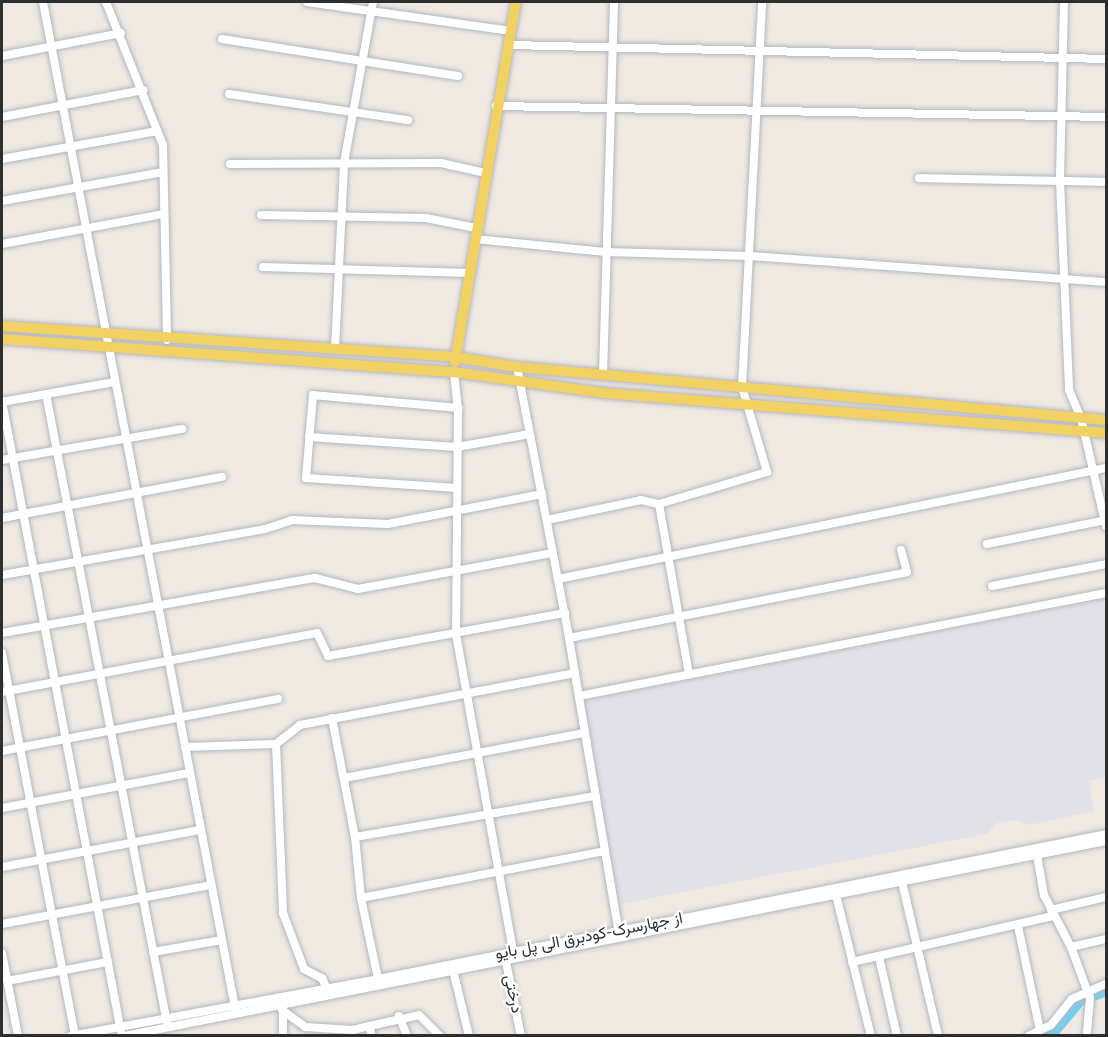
<!DOCTYPE html>
<meta charset="utf-8">
<style>
body{margin:0}
#map{position:relative;width:1108px;height:1037px;overflow:hidden;background:#efe9e1;font-family:Montserrat,Vazirmatn,sans-serif}
div>[style]{position:absolute}
[style*='--x']{left:calc(var(--x)*1px);top:calc(var(--y)*1px);width:calc(var(--w)*1px);rotate:calc(var(--a)*1deg)}
.industrial>*{inset:0;background:#e3e1e8}
.river>*{height:10px;margin:-5px;padding:0 5px;transform-origin:5px;border-radius:5px;background:#75cff0}
.roads{filter:drop-shadow(0 0 2px #b4b7c1) drop-shadow(0 0 2px #b4b7c1)}
.minor>*{height:8px;margin:-4px;padding:0 4px;transform-origin:4px;border-radius:4px;background:#fff}
.major>*{height:10px;margin:-5px;padding:0 5px;transform-origin:5px;border-radius:5px;background:#f2d163}
span{translate:-50% -50%;white-space:nowrap;text-align:center;line-height:1.15;-webkit-text-stroke:4.5px #fff;paint-order:stroke}
.street-label{font-size:16px;color:#2e2e2e}
.frame{position:absolute;inset:0;border:3px solid #2e2e2e;pointer-events:none}
</style>
<div id="map">
<div class="industrial">
<div style="clip-path:polygon(1106px 599px,1106px 777px,1089px 781px,1094px 811px,1029px 825px,1016px 820px,997px 823px,987px 834px,620px 904px,583px 701px)"></div>
</div>
<div class="river">
<div style="--x:1040;--y:1036;--w:17;--a:-21"></div>
<div style="--x:1056;--y:1030;--w:38;--a:-50"></div>
<div style="--x:1080;--y:1001;--w:28;--a:-21"></div>
</div>
<div class="roads">
<div class="minor">
<div style="--x:43;--y:2;--w:1029;--a:79.19"></div>
<div style="--x:106;--y:2;--w:154;--a:68.3"></div>
<div style="--x:163;--y:145;--w:195;--a:88.8"></div>
<div style="--x:307;--y:2;--w:206;--a:8.1"></div>
<div style="--x:1064;--y:2;--w:179;--a:91.3"></div>
<div style="--x:1060;--y:181;--w:209;--a:87.5"></div>
<div style="--x:1069;--y:390;--w:30;--a:67"></div>
<div style="--x:1081;--y:418;--w:111;--a:77"></div>
<div style="--x:222;--y:39;--w:239;--a:8.9"></div>
<div style="--x:509;--y:45;--w:597;--a:1.34"></div>
<div style="--x:2;--y:56;--w:121;--a:-10.9"></div>
<div style="--x:229;--y:94;--w:181;--a:8.3"></div>
<div style="--x:496;--y:106;--w:610;--a:1.03"></div>
<div style="--x:2;--y:117;--w:144;--a:-10.8"></div>
<div style="--x:2;--y:159;--w:158;--a:-10.2"></div>
<div style="--x:230;--y:164;--w:211;--a:-0.3"></div>
<div style="--x:441;--y:163;--w:45;--a:12.8"></div>
<div style="--x:919;--y:178;--w:187;--a:1.2"></div>
<div style="--x:2;--y:201;--w:164;--a:-10.2"></div>
<div style="--x:261;--y:215;--w:165;--a:1"></div>
<div style="--x:426;--y:218;--w:51;--a:11.3"></div>
<div style="--x:475;--y:239;--w:131;--a:5.7"></div>
<div style="--x:605;--y:252;--w:146;--a:1.6"></div>
<div style="--x:751;--y:256;--w:356;--a:4.2"></div>
<div style="--x:2;--y:244;--w:165;--a:-10.5"></div>
<div style="--x:263;--y:267;--w:206;--a:1.7"></div>
<div style="--x:335;--y:349;--w:186;--a:-87.2"></div>
<div style="--x:344;--y:163;--w:164;--a:-79.8"></div>
<div style="--x:517;--y:367;--w:276;--a:79.1"></div>
<div style="--x:569;--y:638;--w:300;--a:80.4"></div>
<div style="--x:454;--y:372;--w:36;--a:84"></div>
<div style="--x:458;--y:408;--w:226;--a:90.5"></div>
<div style="--x:456;--y:634;--w:326;--a:79.8"></div>
<div style="--x:603;--y:375;--w:373;--a:-88.3"></div>
<div style="--x:46;--y:394;--w:641;--a:79.11"></div>
<div style="--x:2;--y:401;--w:642;--a:79.32"></div>
<div style="--x:2;--y:402;--w:114;--a:-10.1"></div>
<div style="--x:309;--y:437;--w:148;--a:3.9"></div>
<div style="--x:457;--y:447;--w:74;--a:-10.1"></div>
<div style="--x:2;--y:460;--w:183;--a:-9.8"></div>
<div style="--x:457;--y:488;--w:151;--a:-176.2"></div>
<div style="--x:306;--y:478;--w:83;--a:-85.2"></div>
<div style="--x:313;--y:395;--w:146;--a:5.1"></div>
<div style="--x:659;--y:504;--w:173;--a:80"></div>
<div style="--x:2;--y:518;--w:224;--a:-10.6"></div>
<div style="--x:547;--y:520;--w:96;--a:-12"></div>
<div style="--x:641;--y:500;--w:18;--a:13"></div>
<div style="--x:659;--y:504;--w:113;--a:-16.5"></div>
<div style="--x:767;--y:472;--w:89;--a:-106.4"></div>
<div style="--x:742;--y:387;--w:386;--a:-87"></div>
<div style="--x:987;--y:544;--w:121;--a:-11.4"></div>
<div style="--x:2;--y:575;--w:267;--a:-9.9"></div>
<div style="--x:265;--y:529;--w:28;--a:-18"></div>
<div style="--x:292;--y:520;--w:96;--a:2.4"></div>
<div style="--x:388;--y:524;--w:157;--a:-11"></div>
<div style="--x:558;--y:579;--w:559;--a:-11.45"></div>
<div style="--x:992;--y:586;--w:116;--a:-10.9"></div>
<div style="--x:2;--y:633;--w:318;--a:-10"></div>
<div style="--x:315;--y:578;--w:44;--a:14.3"></div>
<div style="--x:358;--y:589;--w:198;--a:-10.5"></div>
<div style="--x:569;--y:638;--w:344;--a:-11"></div>
<div style="--x:907;--y:572;--w:23;--a:-105"></div>
<div style="--x:2;--y:653;--w:390;--a:79.2"></div>
<div style="--x:2;--y:692;--w:320;--a:-10.6"></div>
<div style="--x:317;--y:633;--w:25;--a:64"></div>
<div style="--x:328;--y:656;--w:241;--a:-10.3"></div>
<div style="--x:579;--y:696;--w:537;--a:-11.06"></div>
<div style="--x:332;--y:718;--w:121;--a:79.1"></div>
<div style="--x:355;--y:837;--w:61;--a:84.4"></div>
<div style="--x:361;--y:898;--w:83;--a:78.1"></div>
<div style="--x:276;--y:744;--w:169;--a:87.6"></div>
<div style="--x:283;--y:913;--w:60;--a:69.4"></div>
<div style="--x:304;--y:969;--w:20;--a:27"></div>
<div style="--x:322;--y:978;--w:12;--a:66"></div>
<div style="--x:185;--y:747;--w:91;--a:-1.9"></div>
<div style="--x:276;--y:744;--w:31;--a:-38"></div>
<div style="--x:300;--y:725;--w:280;--a:-10.7"></div>
<div style="--x:2;--y:751;--w:281;--a:-10.7"></div>
<div style="--x:344;--y:778;--w:245;--a:-10.6"></div>
<div style="--x:2;--y:808;--w:190;--a:-10.6"></div>
<div style="--x:355;--y:837;--w:244;--a:-9.7"></div>
<div style="--x:1037;--y:855;--w:41;--a:80.1"></div>
<div style="--x:1044;--y:895;--w:59;--a:62.6"></div>
<div style="--x:1071;--y:947;--w:54;--a:69.6"></div>
<div style="--x:1090;--y:998;--w:38;--a:95"></div>
<div style="--x:2;--y:867;--w:201;--a:-10.6"></div>
<div style="--x:902;--y:882;--w:158;--a:76.8"></div>
<div style="--x:836;--y:895;--w:145;--a:76.1"></div>
<div style="--x:361;--y:898;--w:248;--a:-10.9"></div>
<div style="--x:1051;--y:910;--w:57;--a:-13.3"></div>
<div style="--x:2;--y:924;--w:213;--a:-10.6"></div>
<div style="--x:1018;--y:926;--w:106;--a:78.1"></div>
<div style="--x:1071;--y:947;--w:36;--a:-13"></div>
<div style="--x:153;--y:952;--w:70;--a:-9.9"></div>
<div style="--x:2;--y:953;--w:85;--a:79.1"></div>
<div style="--x:505;--y:957;--w:81;--a:78.6"></div>
<div style="--x:879;--y:957;--w:81;--a:77.2"></div>
<div style="--x:852;--y:962;--w:206;--a:-12.9"></div>
<div style="--x:453;--y:970;--w:68;--a:76.4"></div>
<div style="--x:7;--y:981;--w:103;--a:-10.7"></div>
<div style="--x:282;--y:1010;--w:29;--a:36"></div>
<div style="--x:305;--y:1027;--w:48;--a:3.6"></div>
<div style="--x:353;--y:1030;--w:16;--a:-14"></div>
<div style="--x:369;--y:1026;--w:10;--a:73"></div>
<div style="--x:399;--y:1016;--w:22;--a:68"></div>
<div style="--x:369;--y:1026;--w:51;--a:-12.4"></div>
<div style="--x:419;--y:1015;--w:30;--a:45"></div>
<div style="--x:71;--y:1036;--w:312;--a:-10.5"></div>
<div style="--x:378;--y:979;--w:742;--a:-11.26"></div>
<div style="--x:124;--y:1036;--w:1001;--a:-11.23"></div>
<div style="--x:283;--y:1036;--w:29;--a:-90"></div>
<div style="--x:1028;--y:1036;--w:25;--a:-26"></div>
<div style="--x:1051;--y:1025;--w:33;--a:-51"></div>
<div style="--x:1072;--y:999;--w:37;--a:-24"></div>
</div>
<div class="major">
<div style="--x:2;--y:326;--w:454;--a:3.9"></div>
<div style="--x:455;--y:357;--w:63;--a:9.2"></div>
<div style="--x:517;--y:367;--w:591;--a:5.14"></div>
<div style="--x:2;--y:339;--w:453;--a:4.2"></div>
<div style="--x:454;--y:372;--w:150;--a:8"></div>
<div style="--x:603;--y:393;--w:505;--a:4.55"></div>
<div style="--x:455;--y:362;--w:365;--a:-80.4"></div>
</div>
</div>
<div class="street-label">
<span style="left:589px;top:936px;rotate:-11deg">از جهارسرک-کودبرق الی پل بایو</span>
<span style="left:513px;top:994px;rotate:78deg">درختی</span>
</div>
<div class="frame"></div>
</div>
